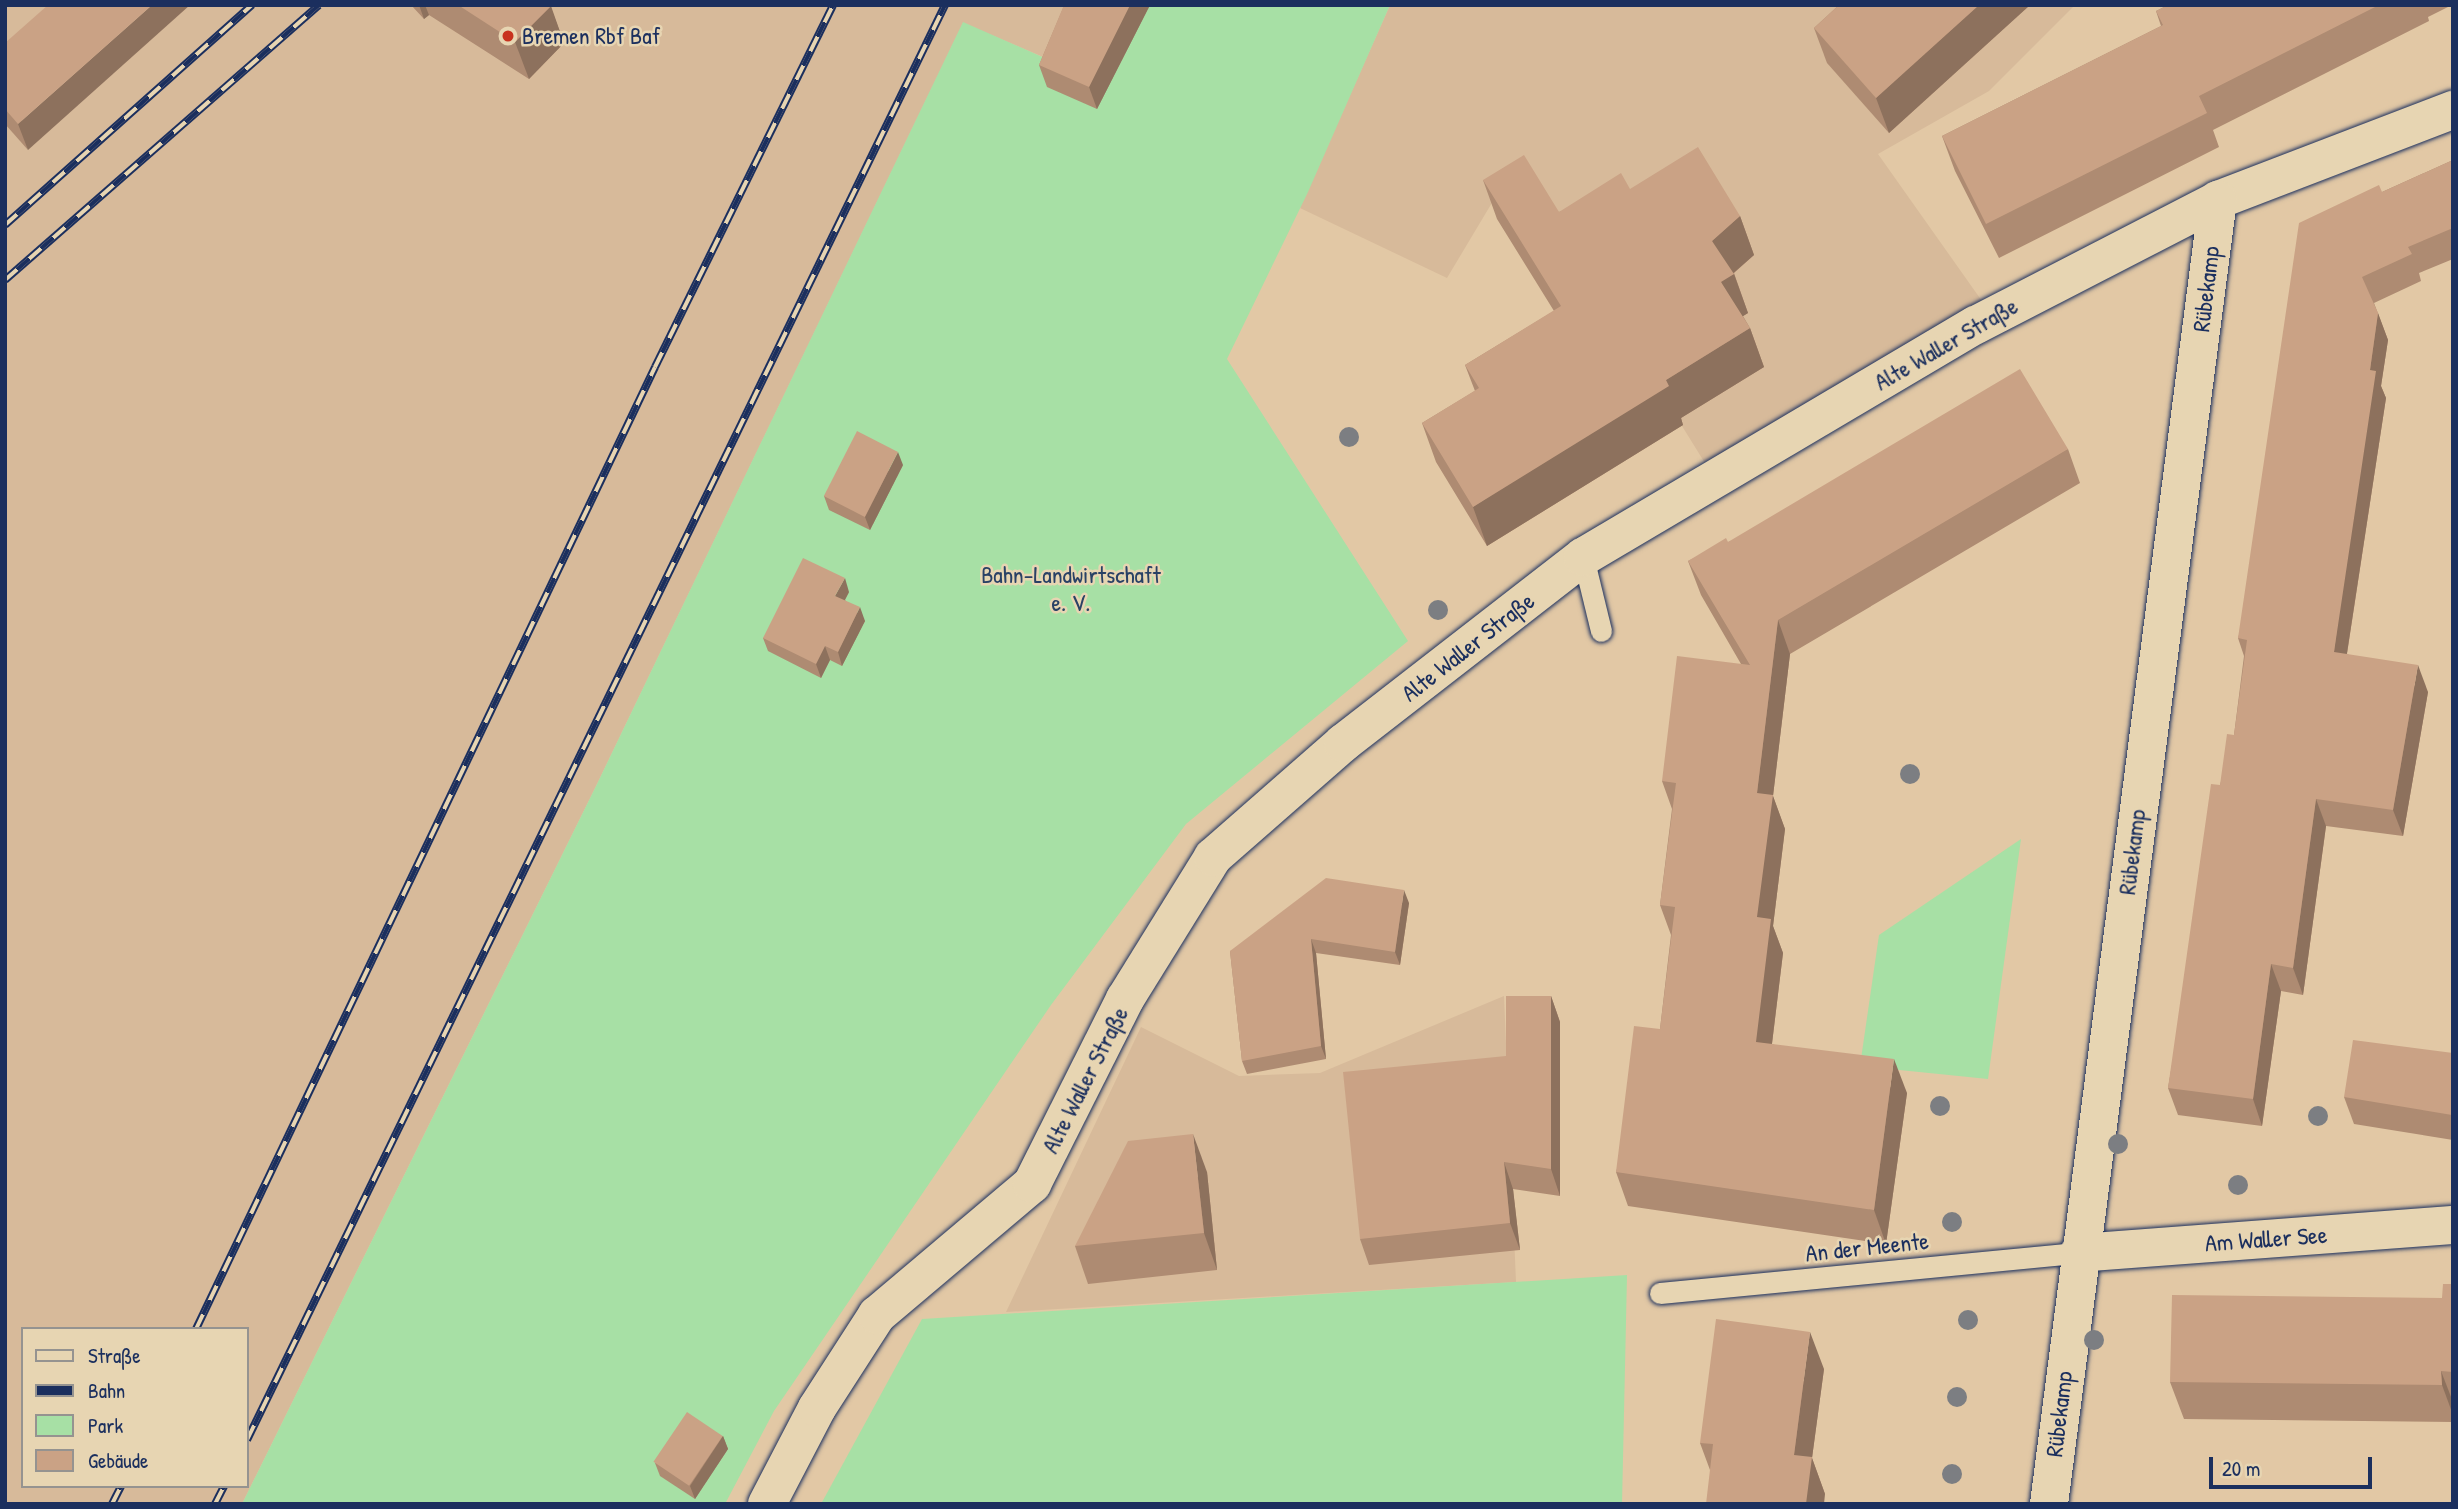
<!DOCTYPE html>
<meta charset="utf-8">
<style>
body{margin:0}
#map{position:relative;width:2458px;height:1509px;overflow:hidden;background:#e2c8a5;font-family:"Patrick Hand",sans-serif}
div>[style]{position:absolute}
[style*='--x']{left:calc(var(--x)*1px);top:calc(var(--y)*1px);width:calc(var(--w)*1px);rotate:calc(var(--a)*1deg)}
.built>*{inset:0;background:#d7ba9a}
.green>*{inset:0;background:#a7e0a5}
.roads{filter:drop-shadow(0 0 2px #1b2f5e) drop-shadow(0 0 2px #1b2f5e)}
.lane>*{height:21px;margin:-10.5px;padding:0 10.5px;transform-origin:10.5px;border-radius:10.5px;background:#e7d5b2}
.street>*{height:38px;margin:-19px;padding:0 19px;transform-origin:19px;border-radius:19px;background:#e7d5b2}
.rail>*{height:8px;margin-top:-4px;transform-origin:0;background:repeating-linear-gradient(90deg,#e7d5b2 0 16px,#1b2f5e 0 32px);box-sizing:border-box;border-block:2px solid #1b2f5e}
.trees>*{width:20px;height:20px;margin:-10px;border-radius:50%;background:#7c7e82}
.wall>*{inset:0;background:#ae8b72}
.shaded-wall>*{inset:0;background:#8d715d}
.building>*{inset:0;background:#caa285;transform-origin:0 0}
.dots>*{width:19px;height:19px;translate:-50% -50%;box-sizing:border-box;border:4px solid #e7d5b2;border-radius:50%}
span{translate:-50% -50%;white-space:nowrap;text-align:center;line-height:1.15;-webkit-text-stroke:5px #e7d5b2;paint-order:stroke}
.poi-label{font-size:24px;color:#1b2f5e}
.left{translate:0 -50%;text-align:left}
.street-label{font-size:24px;color:#1b2f5e}
.park-label{font-size:24px;color:#294165}
.frame{position:absolute;inset:0;border:7px solid #1b2f5e;pointer-events:none}
.legend{position:absolute;left:21px;top:1327px;width:228px;height:161px;box-sizing:border-box;background:#e7d5b2;border:2px solid #959390;margin:0;padding:9px 12px;list-style:none;font-size:21px;color:#1b2f5e}
.legend li{display:flex;align-items:center;gap:14px;height:35px}
.legend b{width:35px;border:2px solid #959390}
.scale{position:absolute;left:2209px;top:1457px;width:163px;height:32px;box-sizing:border-box;border:4px solid #1b2f5e;border-top:0;padding-left:9px;font-size:21px;line-height:24px;white-space:nowrap;color:#1b2f5e;-webkit-text-stroke:5px #e7d5b2;paint-order:stroke}
</style>
<div id="map">
<div class="built">
<div style="clip-path:polygon(evenodd,7px 5px,1075px 5px,1048px 59px,963px 23px,597px 784px,242px 1504px,5px 1504px,7px 5px,23px 1329px,247px 1329px,247px 1486px,23px 1486px,23px 1329px)"></div>
<div style="clip-path:polygon(1390px 5px,2075px 5px,1989px 91px,1878px 154px,1989px 311px,1708px 468px,1534px 187px,1511px 171px,1447px 278px,1300px 208px)"></div>
<div style="clip-path:polygon(1504px 996px,1516px 1282px,1006px 1312px,1141px 1027px,1239px 1076px,1320px 1073px)"></div>
</div>
<div class="green">
<div style="clip-path:polygon(1075px 5px,1390px 5px,1308px 192px,1227px 359px,1408px 641px,1186px 824px,1051px 1005px,774px 1411px,725px 1504px,242px 1504px,597px 784px,963px 22px,1047px 59px)"></div>
<div style="clip-path:polygon(2021px 839px,1988px 1079px,1860px 1066px,1879px 935px)"></div>
<div style="clip-path:polygon(1627px 1275px,1622px 1504px,821px 1504px,922px 1319px)"></div>
</div>
<div class="roads">
<div class="lane">
<div style="--x:1583;--y:557;--w:76;--a:76.3"></div>
<div style="--x:1660;--y:1293;--w:421;--a:-5.5"></div>
</div>
<div class="street">
<div style="--x:2079;--y:1253;--w:375;--a:-4.3"></div>
<div style="--x:767;--y:1504;--w:108;--a:-62.5"></div>
<div style="--x:817;--y:1408;--w:111;--a:-57.2"></div>
<div style="--x:877;--y:1315;--w:203;--a:-40.2"></div>
<div style="--x:1032;--y:1184;--w:207;--a:-63.3"></div>
<div style="--x:1125;--y:999;--w:167;--a:-58.2"></div>
<div style="--x:1213;--y:857;--w:173;--a:-41.2"></div>
<div style="--x:1343;--y:743;--w:304;--a:-37.8"></div>
<div style="--x:1583;--y:557;--w:456;--a:-30.6"></div>
<div style="--x:1976;--y:325;--w:272;--a:-27.3"></div>
<div style="--x:2218;--y:200;--w:252;--a:-21"></div>
<div style="--x:2049;--y:1504;--w:1315;--a:-82.62"></div>
</div>
</div>
<div class="rail">
<div style="--x:5;--y:225;--w:331;--a:-41.7"></div>
<div style="--x:5;--y:280;--w:417;--a:-41.2"></div>
<div style="--x:196;--y:1329;--w:1066;--a:-64.49"></div>
<div style="--x:655;--y:367;--w:403;--a:-63.8"></div>
<div style="--x:247;--y:1440;--w:1596;--a:-64.06"></div>
<div style="--x:112;--y:1504;--w:20;--a:-63"></div>
<div style="--x:215;--y:1504;--w:20;--a:-63"></div>
</div>
<div class="trees">
<div style="left:1349px;top:437px"></div>
<div style="left:1438px;top:610px"></div>
<div style="left:1910px;top:774px"></div>
<div style="left:1940px;top:1106px"></div>
<div style="left:2318px;top:1116px"></div>
<div style="left:2118px;top:1144px"></div>
<div style="left:2238px;top:1185px"></div>
<div style="left:1952px;top:1222px"></div>
<div style="left:1968px;top:1320px"></div>
<div style="left:2094px;top:1340px"></div>
<div style="left:1957px;top:1397px"></div>
<div style="left:1952px;top:1474px"></div>
</div>
<div class="wall">
<div style="clip-path:polygon(411px 5px,550px 5px,564px 43px,529px 79px,429px 15px,424px 19px)"></div>
<div style="clip-path:polygon(1062px 5px,1150px 5px,1097px 109px,1047px 87px,1039px 65px,1064px 6px)"></div>
<div style="clip-path:polygon(1839px 5px,2030px 5px,1889px 133px,1827px 63px,1814px 28px)"></div>
<div style="clip-path:polygon(2168px 5px,2452px 5px,2428px 17px,2429px 21px,2213px 130px,2219px 147px,1999px 258px,1955px 171px,1942px 136px,2161px 26px,2156px 11px)"></div>
<div style="clip-path:polygon(5px 43px,28px 150px,5px 124px)"></div>
<div style="clip-path:polygon(2453px 160px,2453px 259px,2419px 273px,2421px 281px,2374px 303px,2388px 340px,2381px 386px,2386px 398px,2347px 654px,2428px 692px,2403px 836px,2326px 826px,2303px 995px,2281px 991px,2262px 1126px,2178px 1115px,2168px 1088px,2220px 785px,2234px 735px,2244px 656px,2238px 638px,2382px 192px)"></div>
<div style="clip-path:polygon(1483px 180px,1559px 212px,1630px 189px,1740px 216px,1754px 255px,1734px 273px,1748px 313px,1743px 316px,1750px 328px,1764px 367px,1681px 418px,1683px 425px,1487px 546px,1436px 462px,1422px 423px,1475px 391px,1465px 365px,1554px 311px,1497px 219px)"></div>
<div style="clip-path:polygon(2068px 449px,2080px 483px,1790px 654px,1773px 796px,1785px 829px,1773px 926px,1783px 953px,1772px 1044px,1907px 1093px,1886px 1244px,1628px 1206px,1616px 1172px,1660px 1029px,1671px 935px,1660px 905px,1672px 809px,1662px 781px,1741px 664px,1701px 595px,1688px 561px,1728px 542px)"></div>
<div style="clip-path:polygon(903px 465px,870px 530px,829px 510px,824px 496px)"></div>
<div style="clip-path:polygon(849px 592px,845px 600px,865px 621px,842px 666px,830px 660px,821px 678px,768px 651px,763px 638px)"></div>
<div style="clip-path:polygon(1409px 903px,1400px 965px,1316px 953px,1326px 1059px,1247px 1074px,1242px 1061px,1230px 951px)"></div>
<div style="clip-path:polygon(1551px 996px,1560px 1022px,1560px 1196px,1513px 1189px,1520px 1250px,1369px 1265px,1360px 1239px,1506px 1056px)"></div>
<div style="clip-path:polygon(2453px 1053px,2453px 1140px,2354px 1124px,2344px 1097px)"></div>
<div style="clip-path:polygon(1207px 1172px,1217px 1270px,1088px 1284px,1075px 1246px)"></div>
<div style="clip-path:polygon(2453px 1284px,2453px 1422px,2184px 1419px,2170px 1382px,2442px 1298px)"></div>
<div style="clip-path:polygon(1824px 1369px,1812px 1458px,1825px 1494px,1710px 1470px,1700px 1443px)"></div>
<div style="clip-path:polygon(723px 1436px,728px 1449px,695px 1499px,660px 1476px,655px 1463px)"></div>
</div>
<div class="shaded-wall">
<div style="clip-path:polygon(152px 5px,190px 5px,28px 150px,18px 124px)"></div>
<div style="clip-path:polygon(419px 5px,425px 5px,429px 15px,424px 19px)"></div>
<div style="clip-path:polygon(1130px 5px,1150px 5px,1097px 109px,1089px 87px)"></div>
<div style="clip-path:polygon(1979px 5px,2030px 5px,1889px 133px,1876px 98px)"></div>
<div style="clip-path:polygon(551px 6px,564px 43px,529px 79px,515px 42px)"></div>
<div style="clip-path:polygon(1740px 216px,1754px 255px,1730px 276px,1734px 274px,1748px 313px,1735px 321px,1721px 282px,1712px 241px)"></div>
<div style="clip-path:polygon(2378px 313px,2388px 340px,2381px 386px,2386px 398px,2343px 679px,2334px 652px,2370px 370px)"></div>
<div style="clip-path:polygon(1750px 328px,1764px 367px,1681px 418px,1683px 425px,1487px 546px,1473px 507px,1666px 380px)"></div>
<div style="clip-path:polygon(898px 452px,903px 465px,870px 530px,865px 517px)"></div>
<div style="clip-path:polygon(845px 578px,849px 592px,840px 609px,835px 596px)"></div>
<div style="clip-path:polygon(860px 607px,865px 621px,842px 666px,838px 652px)"></div>
<div style="clip-path:polygon(1778px 620px,1790px 654px,1773px 796px,1785px 829px,1773px 926px,1783px 953px,1768px 1076px,1756px 1042px,1757px 917px,1757px 793px)"></div>
<div style="clip-path:polygon(825px 646px,830px 660px,821px 678px,816px 664px)"></div>
<div style="clip-path:polygon(2418px 665px,2428px 692px,2403px 836px,2393px 810px)"></div>
<div style="clip-path:polygon(2316px 799px,2326px 826px,2303px 995px,2293px 968px)"></div>
<div style="clip-path:polygon(1404px 890px,1409px 903px,1400px 965px,1395px 952px)"></div>
<div style="clip-path:polygon(1311px 939px,1316px 953px,1326px 1059px,1321px 1046px)"></div>
<div style="clip-path:polygon(2271px 964px,2281px 991px,2262px 1126px,2253px 1099px)"></div>
<div style="clip-path:polygon(1551px 996px,1560px 1022px,1560px 1196px,1551px 1169px)"></div>
<div style="clip-path:polygon(1894px 1059px,1907px 1093px,1886px 1244px,1874px 1210px)"></div>
<div style="clip-path:polygon(1193px 1134px,1207px 1172px,1217px 1270px,1204px 1233px)"></div>
<div style="clip-path:polygon(1504px 1162px,1513px 1189px,1520px 1250px,1510px 1223px)"></div>
<div style="clip-path:polygon(1810px 1332px,1824px 1369px,1812px 1458px,1825px 1494px,1824px 1504px,1806px 1504px,1794px 1455px)"></div>
<div style="clip-path:polygon(2441px 1371px,2453px 1402px,2453px 1415px,2442px 1385px)"></div>
<div style="clip-path:polygon(723px 1436px,728px 1449px,695px 1499px,690px 1486px)"></div>
</div>
<div class="building">
<div style="clip-path:polygon(48px 5px,152px 5px,18px 124px,5px 109px,5px 43px)"></div>
<div style="clip-path:polygon(458px 5px,550px 5px,551px 6px,515px 42px)"></div>
<div style="clip-path:polygon(1064px 5px,1130px 5px,1089px 87px,1039px 65px)"></div>
<div style="clip-path:polygon(1839px 5px,1979px 5px,1876px 98px,1814px 28px)"></div>
<div style="clip-path:polygon(2168px 5px,2379px 5px,2199px 96px,2207px 113px,1986px 224px,1942px 136px,2163px 25px,2156px 11px)"></div>
<div style="clip-path:polygon(1698px 147px,1740px 216px,1712px 241px,1734px 274px,1721px 282px,1750px 328px,1666px 380px,1669px 386px,1473px 507px,1422px 423px,1479px 388px,1465px 365px,1561px 306px,1483px 180px,1524px 155px,1559px 212px,1621px 173px,1630px 189px)"></div>
<div style="clip-path:polygon(2453px 160px,2453px 228px,2408px 247px,2412px 254px,2362px 277px,2378px 313px,2370px 370px,2376px 371px,2334px 652px,2418px 665px,2393px 810px,2316px 799px,2293px 968px,2271px 964px,2253px 1099px,2168px 1088px,2211px 784px,2220px 785px,2227px 734px,2234px 735px,2247px 640px,2238px 638px,2299px 223px,2379px 185px,2382px 192px)"></div>
<div style="clip-path:polygon(2020px 369px,2068px 449px,1778px 620px,1757px 793px,1773px 795px,1757px 917px,1771px 919px,1756px 1042px,1894px 1059px,1874px 1210px,1616px 1172px,1634px 1026px,1660px 1029px,1675px 907px,1660px 905px,1676px 783px,1662px 781px,1677px 656px,1750px 665px,1688px 561px,1726px 538px,1728px 542px)"></div>
<div style="left:857px;top:431px;width:46px;height:73px;rotate:27deg"></div>
<div style="clip-path:polygon(803px 558px,845px 578px,835px 596px,860px 607px,838px 652px,825px 646px,816px 664px,763px 638px)"></div>
<div style="clip-path:polygon(1326px 878px,1404px 890px,1395px 952px,1311px 939px,1321px 1046px,1242px 1061px,1230px 951px)"></div>
<div style="clip-path:polygon(1506px 996px,1551px 996px,1551px 1169px,1504px 1162px,1510px 1223px,1360px 1239px,1343px 1072px,1506px 1056px)"></div>
<div style="clip-path:polygon(2353px 1040px,2453px 1053px,2453px 1118px,2451px 1118px,2452px 1115px,2344px 1097px)"></div>
<div style="clip-path:polygon(1193px 1134px,1204px 1233px,1075px 1246px,1128px 1141px)"></div>
<div style="clip-path:polygon(2443px 1284px,2453px 1284px,2453px 1372px,2441px 1371px,2442px 1385px,2170px 1382px,2172px 1295px,2442px 1298px)"></div>
<div style="clip-path:polygon(1716px 1319px,1810px 1332px,1794px 1455px,1812px 1457px,1806px 1504px,1706px 1504px,1713px 1444px,1700px 1443px)"></div>
<div style="left:687px;top:1412px;width:43px;height:60px;rotate:34deg"></div>
</div>
<div class="dots">
<div style="left:508px;top:36px;background:#c8321e"></div>
</div>
<div class="poi-label">
<span class="left" style="left:522px;top:36px">Bremen Rbf Baf</span>
</div>
<div class="street-label">
<span style="left:2206px;top:289px;rotate:-83deg">Rübekamp</span>
<span style="left:1946px;top:344px;rotate:-30deg">Alte Waller Straße</span>
<span style="left:1468px;top:647px;rotate:-38deg">Alte Waller Straße</span>
<span style="left:2132px;top:852px;rotate:-83deg">Rübekamp</span>
<span style="left:1085px;top:1080px;rotate:-63deg">Alte Waller Straße</span>
<span style="left:2266px;top:1239px;rotate:-4deg">Am Waller See</span>
<span style="left:1867px;top:1247px;rotate:-6deg">An der Meente</span>
<span style="left:2059px;top:1414px;rotate:-83deg">Rübekamp</span>
</div>
<div class="park-label">
<span style="left:1071px;top:589px">Bahn-Landwirtschaft<br>e. V.</span>
</div>
<div class="frame"></div>
<ul class="legend">
<li><b style="height:9px;background:#e7d5b2"></b>Straße</li>
<li><b style="height:9px;background:#1b2f5e"></b>Bahn</li>
<li><b style="height:19px;background:#a7e0a5"></b>Park</li>
<li><b style="height:19px;background:#caa285"></b>Gebäude</li>
</ul>
<div class="scale">20 m</div>
</div>
